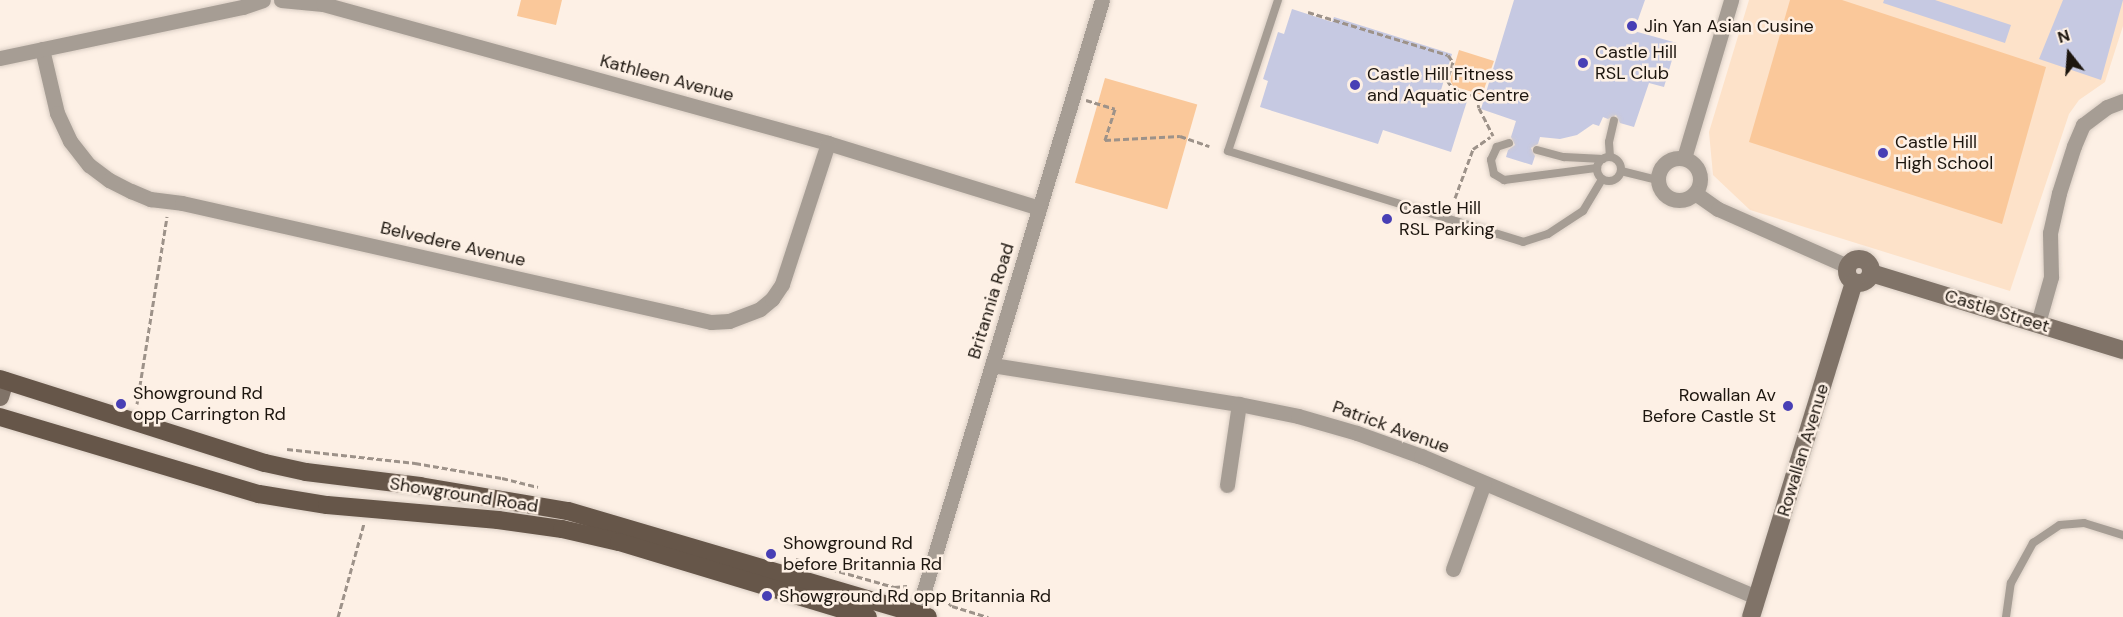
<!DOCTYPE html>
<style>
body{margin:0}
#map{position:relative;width:2123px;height:617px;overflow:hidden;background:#fdf0e5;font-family:"DM Sans",sans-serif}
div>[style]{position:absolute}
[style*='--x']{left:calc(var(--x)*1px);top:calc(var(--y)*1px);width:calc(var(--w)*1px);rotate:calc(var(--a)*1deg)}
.built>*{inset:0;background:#fde2c9}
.green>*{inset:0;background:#fac89a;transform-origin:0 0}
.building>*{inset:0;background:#c6c9e2}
.path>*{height:3px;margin-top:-1.5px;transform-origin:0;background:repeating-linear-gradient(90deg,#9d9289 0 6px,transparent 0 9px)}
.roads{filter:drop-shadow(0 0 2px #d9cdc3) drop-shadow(0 0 2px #d9cdc3)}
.lane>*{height:8px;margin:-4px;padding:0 4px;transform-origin:4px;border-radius:4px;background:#a69d94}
.lane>.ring{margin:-4px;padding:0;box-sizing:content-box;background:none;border:8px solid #a69d94;border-radius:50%}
.street>*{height:15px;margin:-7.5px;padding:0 7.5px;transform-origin:7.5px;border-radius:7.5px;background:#a69d94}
.street>.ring{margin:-7.5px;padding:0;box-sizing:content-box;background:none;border:15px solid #a69d94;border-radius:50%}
.secondary>*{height:18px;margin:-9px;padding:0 9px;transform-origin:9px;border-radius:9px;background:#807368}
.secondary>.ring{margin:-9px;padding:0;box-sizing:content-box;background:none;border:18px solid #807368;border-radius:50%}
.primary>*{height:18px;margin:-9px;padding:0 9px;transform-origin:9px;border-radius:9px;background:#665649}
.dots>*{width:16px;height:16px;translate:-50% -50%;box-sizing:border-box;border:3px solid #fdf0e5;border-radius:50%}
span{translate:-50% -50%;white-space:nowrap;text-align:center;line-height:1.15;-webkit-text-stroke:5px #fdf0e5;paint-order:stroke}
.poi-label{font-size:18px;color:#1c150e}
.left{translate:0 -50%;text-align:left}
.right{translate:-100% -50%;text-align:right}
.street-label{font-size:18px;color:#1c150e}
.north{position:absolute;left:2039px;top:24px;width:60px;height:60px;-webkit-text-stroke:4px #fdf0e5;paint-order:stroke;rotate:343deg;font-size:16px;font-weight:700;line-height:24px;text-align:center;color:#1c150e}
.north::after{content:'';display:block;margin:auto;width:21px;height:27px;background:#1c150e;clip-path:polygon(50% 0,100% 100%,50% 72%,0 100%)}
</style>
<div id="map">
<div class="built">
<div style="clip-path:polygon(1749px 0,2123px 0,2123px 26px,2105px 82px,2079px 100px,2069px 114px,2010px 291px,1750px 210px,1713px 175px,1709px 132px)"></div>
</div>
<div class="green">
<div style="clip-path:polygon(521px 0,562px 0,556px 25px,517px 16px)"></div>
<div style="clip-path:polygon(1790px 0,1842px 0,2046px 67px,2002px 224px,1749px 142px)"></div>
<div style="clip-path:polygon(1459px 50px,1494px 61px,1482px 95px,1453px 86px,1450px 80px)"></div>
<div style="left:1105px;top:78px;width:96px;height:109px;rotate:16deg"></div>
</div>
<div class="building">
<div style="clip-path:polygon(1514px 0,1645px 0,1634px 31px,1677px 43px,1664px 87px,1649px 83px,1634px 127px,1620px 123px,1616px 115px,1608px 119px,1603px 117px,1599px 126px,1593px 124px,1577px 135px,1560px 139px,1540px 137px,1538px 144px,1531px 148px,1535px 156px,1532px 165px,1506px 157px,1508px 150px,1515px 145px,1511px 137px,1516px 121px,1481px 109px)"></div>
<div style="clip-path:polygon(1884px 0,1935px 0,2011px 25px,2005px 43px,1883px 3px)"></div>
<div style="clip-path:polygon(2063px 0,2123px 0,2101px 80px,2039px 59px)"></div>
<div style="clip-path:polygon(1292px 9px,1332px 22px,1334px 17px,1452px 54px,1441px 90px,1468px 98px,1451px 152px,1383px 130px,1378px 144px,1260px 107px,1268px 81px,1263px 79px,1278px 32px,1284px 34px)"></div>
</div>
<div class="path">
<div style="--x:1308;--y:12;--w:146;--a:17.1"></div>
<div style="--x:1448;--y:55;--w:9;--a:54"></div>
<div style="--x:1453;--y:62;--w:19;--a:108"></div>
<div style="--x:1447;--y:80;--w:11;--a:56"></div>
<div style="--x:1453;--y:89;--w:24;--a:17"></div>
<div style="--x:1476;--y:96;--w:12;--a:76"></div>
<div style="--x:1479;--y:108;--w:31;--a:63"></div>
<div style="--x:1086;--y:100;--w:30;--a:17"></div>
<div style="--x:1115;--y:109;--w:33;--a:108"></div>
<div style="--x:1105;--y:140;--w:75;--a:-3.1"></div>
<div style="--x:1180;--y:136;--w:31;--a:19"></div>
<div style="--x:1455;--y:198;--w:52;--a:-69.8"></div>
<div style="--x:1473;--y:149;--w:21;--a:-35"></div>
<div style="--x:137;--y:404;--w:190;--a:-80.9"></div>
<div style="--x:287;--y:449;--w:129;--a:6.2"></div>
<div style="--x:415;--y:463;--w:88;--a:9.8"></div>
<div style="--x:502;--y:478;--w:37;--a:14"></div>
<div style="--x:796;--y:559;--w:102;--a:15.9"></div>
<div style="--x:894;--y:587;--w:13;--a:-4"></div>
<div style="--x:942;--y:597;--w:13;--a:42"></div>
<div style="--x:952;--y:606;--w:38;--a:17"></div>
<div style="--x:338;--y:617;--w:98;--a:-74.5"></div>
</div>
<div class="roads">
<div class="lane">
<div style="--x:1278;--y:0;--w:159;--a:108.3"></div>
<div style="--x:1228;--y:151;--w:309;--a:17.1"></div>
<div style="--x:1523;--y:242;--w:26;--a:-18"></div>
<div style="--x:1548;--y:234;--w:42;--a:-33.3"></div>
<div style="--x:1583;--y:211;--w:37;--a:-59"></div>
<div style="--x:1509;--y:143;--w:13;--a:162"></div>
<div style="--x:1497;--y:147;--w:14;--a:115"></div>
<div style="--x:1491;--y:160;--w:14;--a:78"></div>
<div style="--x:1494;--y:174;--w:12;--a:31"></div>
<div style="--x:1504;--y:180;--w:94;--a:-7.4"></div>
<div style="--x:1537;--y:150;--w:28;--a:15"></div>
<div style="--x:1564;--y:157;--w:39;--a:3"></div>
<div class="ring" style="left:1597px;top:157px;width:16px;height:16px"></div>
<div style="--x:1610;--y:157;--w:15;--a:-94"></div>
<div style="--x:1609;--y:142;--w:22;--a:-77"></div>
<div style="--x:1621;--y:171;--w:38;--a:14"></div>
<div style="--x:2006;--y:617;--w:34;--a:-82"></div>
<div style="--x:2011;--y:583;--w:46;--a:-61.2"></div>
<div style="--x:2033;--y:543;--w:32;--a:-34"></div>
<div style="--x:2060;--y:525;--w:24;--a:-5"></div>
<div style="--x:2084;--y:523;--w:41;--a:17.1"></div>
</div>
<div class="street">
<div style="--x:281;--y:0;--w:42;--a:5.4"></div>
<div style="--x:323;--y:4;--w:524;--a:15.39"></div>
<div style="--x:828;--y:143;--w:221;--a:17.1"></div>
<div style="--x:42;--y:49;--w:66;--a:76.8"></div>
<div style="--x:57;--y:113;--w:31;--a:65"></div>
<div style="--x:70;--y:141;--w:31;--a:52"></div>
<div style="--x:89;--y:165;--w:25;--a:37"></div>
<div style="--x:109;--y:180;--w:25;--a:27"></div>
<div style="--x:131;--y:191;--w:21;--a:23"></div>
<div style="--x:150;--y:199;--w:32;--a:7"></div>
<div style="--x:182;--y:203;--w:542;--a:12.68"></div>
<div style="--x:711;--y:322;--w:18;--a:-3"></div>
<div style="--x:729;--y:321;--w:33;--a:-21"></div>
<div style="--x:760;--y:309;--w:16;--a:-40"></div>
<div style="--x:772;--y:299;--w:18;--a:-56"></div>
<div style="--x:782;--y:284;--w:148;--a:-71.9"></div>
<div style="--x:0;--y:58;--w:248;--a:-11.9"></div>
<div style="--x:243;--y:7;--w:21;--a:-19"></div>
<div class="ring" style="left:1658px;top:158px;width:27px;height:27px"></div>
<div style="--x:1684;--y:158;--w:165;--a:-73.4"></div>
<div style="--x:1695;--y:193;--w:28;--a:35"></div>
<div style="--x:1718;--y:209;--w:141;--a:23.8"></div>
<div style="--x:2038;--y:323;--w:48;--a:-74.2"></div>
<div style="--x:2051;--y:277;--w:44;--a:-91.3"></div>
<div style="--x:2050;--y:233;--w:41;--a:-77.3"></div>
<div style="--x:2059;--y:193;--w:49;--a:-72.3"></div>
<div style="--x:2074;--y:146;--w:23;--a:-67"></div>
<div style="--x:2083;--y:125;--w:30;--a:-37"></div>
<div style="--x:2107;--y:107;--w:17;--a:-21"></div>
<div style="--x:992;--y:365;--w:250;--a:9"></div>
<div style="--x:1239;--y:404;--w:60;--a:11.5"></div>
<div style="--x:1298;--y:416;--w:61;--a:16.1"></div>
<div style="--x:1357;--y:433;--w:68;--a:19.8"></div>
<div style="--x:1421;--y:456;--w:364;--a:22.8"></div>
<div style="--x:1227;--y:485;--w:82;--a:-81.6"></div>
<div style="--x:1453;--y:569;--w:91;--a:-70.2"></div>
<div style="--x:917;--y:614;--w:641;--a:-73.23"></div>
</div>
<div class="secondary">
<div class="ring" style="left:1847px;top:259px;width:6px;height:6px"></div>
<div style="--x:1871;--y:273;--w:264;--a:17"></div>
<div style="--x:0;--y:397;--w:17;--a:-73"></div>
<div style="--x:1751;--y:617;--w:350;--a:-72.9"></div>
</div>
<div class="primary">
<div style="--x:0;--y:379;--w:278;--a:17.6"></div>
<div style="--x:265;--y:463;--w:42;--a:12.4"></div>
<div style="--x:306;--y:472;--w:115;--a:7"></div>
<div style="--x:420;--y:486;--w:150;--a:9.6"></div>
<div style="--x:568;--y:511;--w:375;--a:16.4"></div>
<div style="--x:0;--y:417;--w:270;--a:16.6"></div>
<div style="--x:259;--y:494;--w:69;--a:9.2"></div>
<div style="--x:327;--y:505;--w:172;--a:5"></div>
<div style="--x:498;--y:520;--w:65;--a:8"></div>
<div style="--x:562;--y:529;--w:58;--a:12.8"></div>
<div style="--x:619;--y:542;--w:260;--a:16.8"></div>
</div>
</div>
<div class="dots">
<div style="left:1632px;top:26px;background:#483fb5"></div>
<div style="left:1583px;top:63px;background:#483fb5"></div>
<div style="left:1355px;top:85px;background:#483fb5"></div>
<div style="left:1883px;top:153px;background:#483fb5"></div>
<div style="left:1387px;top:219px;background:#483fb5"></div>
<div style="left:121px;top:404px;background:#483fb5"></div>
<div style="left:1788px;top:406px;background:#483fb5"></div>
<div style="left:771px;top:554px;background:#483fb5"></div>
<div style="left:767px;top:596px;background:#483fb5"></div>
</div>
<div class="poi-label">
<span class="left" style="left:1644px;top:26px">Jin Yan Asian Cusine</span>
<span class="left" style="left:1595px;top:63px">Castle Hill<br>RSL Club</span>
<span class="left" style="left:1367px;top:85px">Castle Hill Fitness<br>and Aquatic Centre</span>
<span class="left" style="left:1895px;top:153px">Castle Hill<br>High School</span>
<span class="left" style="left:1399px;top:219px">Castle Hill<br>RSL Parking</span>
<span class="left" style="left:133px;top:404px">Showground Rd<br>opp Carrington Rd</span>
<span class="right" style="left:1776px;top:406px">Rowallan Av<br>Before Castle St</span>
<span class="left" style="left:783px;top:554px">Showground Rd<br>before Britannia Rd</span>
<span class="left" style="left:779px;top:596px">Showground Rd opp Britannia Rd</span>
</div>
<div class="street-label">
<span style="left:667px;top:78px;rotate:15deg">Kathleen Avenue</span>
<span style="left:453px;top:244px;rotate:13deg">Belvedere Avenue</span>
<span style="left:991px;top:301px;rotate:-73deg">Britannia Road</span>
<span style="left:1997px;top:311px;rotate:17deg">Castle Street</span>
<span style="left:1391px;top:427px;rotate:20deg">Patrick Avenue</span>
<span style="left:1803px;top:450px;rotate:-73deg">Rowallan Avenue</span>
<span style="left:464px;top:495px;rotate:9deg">Showground Road</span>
</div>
<div class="north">N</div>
</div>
